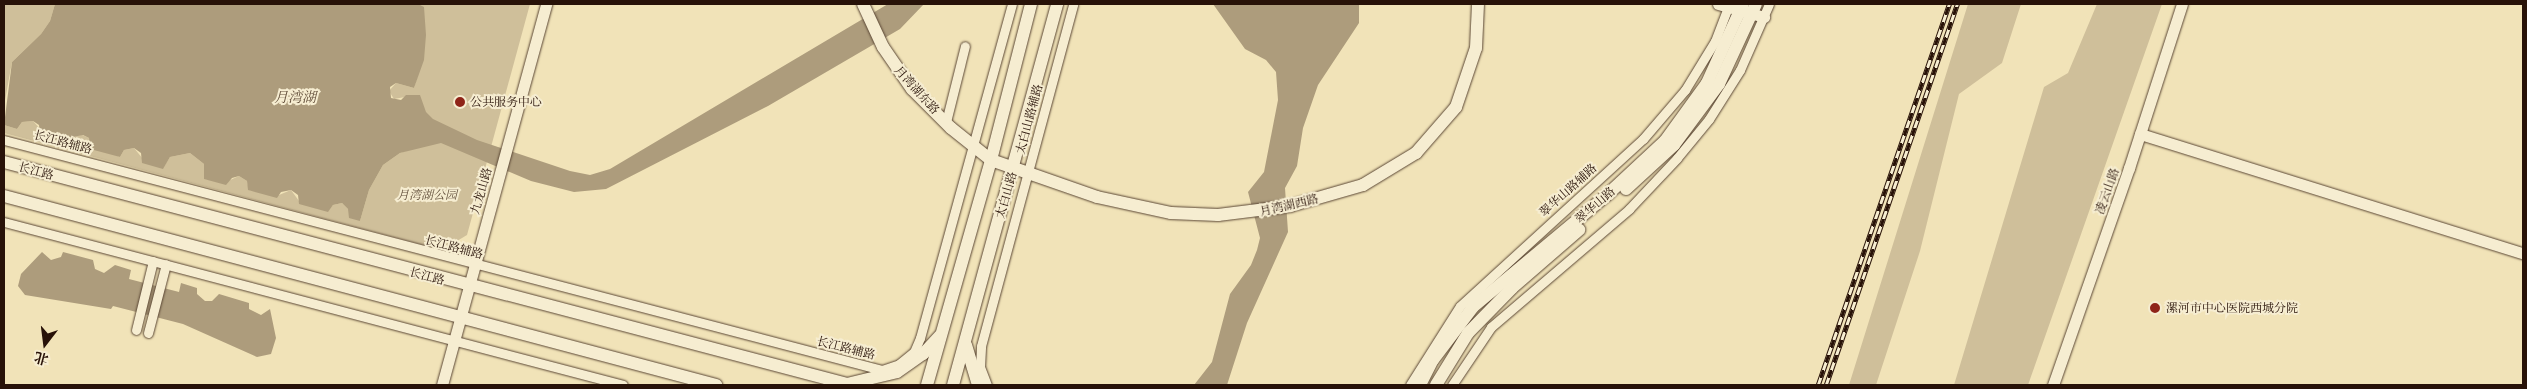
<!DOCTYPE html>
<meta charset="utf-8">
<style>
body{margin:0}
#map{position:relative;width:2527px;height:389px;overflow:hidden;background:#f1e3b8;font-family:"Libre Caslon Text","Noto Serif SC",serif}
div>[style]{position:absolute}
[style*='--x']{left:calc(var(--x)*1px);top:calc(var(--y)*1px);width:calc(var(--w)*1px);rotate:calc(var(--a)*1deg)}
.green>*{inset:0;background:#cfbf9a}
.water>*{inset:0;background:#ad9c7c}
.roads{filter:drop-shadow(0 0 1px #5a4634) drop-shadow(0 0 1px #5a4634)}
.minor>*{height:9px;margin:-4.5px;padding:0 4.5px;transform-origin:4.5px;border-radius:4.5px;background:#f6edd1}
.tertiary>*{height:11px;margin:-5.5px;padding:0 5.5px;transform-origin:5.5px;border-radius:5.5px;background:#f6edd1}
.secondary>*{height:12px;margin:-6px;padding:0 6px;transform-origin:6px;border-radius:6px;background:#f6edd1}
.rail>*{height:4.5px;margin-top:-2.25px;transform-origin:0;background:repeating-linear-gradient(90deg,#f6edd1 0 8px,#281208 0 16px);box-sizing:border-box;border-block:1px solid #281208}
.dots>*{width:14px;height:14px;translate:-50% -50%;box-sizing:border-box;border:2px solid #f6edd1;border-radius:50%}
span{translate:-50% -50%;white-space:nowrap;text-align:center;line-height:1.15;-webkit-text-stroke:4px #f6edd1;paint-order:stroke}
.street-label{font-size:12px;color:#281208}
.poi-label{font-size:12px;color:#281208}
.left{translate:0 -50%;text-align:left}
.park-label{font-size:12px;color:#624f3b;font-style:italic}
.water-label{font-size:14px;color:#64503c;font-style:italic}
.frame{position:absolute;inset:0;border:5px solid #281208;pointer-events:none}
.north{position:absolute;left:20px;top:319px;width:50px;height:50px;-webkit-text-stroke:4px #f6edd1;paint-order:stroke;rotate:195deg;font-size:14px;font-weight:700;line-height:20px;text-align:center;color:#281208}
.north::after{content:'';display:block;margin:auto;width:18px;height:22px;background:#281208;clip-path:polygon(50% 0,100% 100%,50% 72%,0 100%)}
</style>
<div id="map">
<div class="green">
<div style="clip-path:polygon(4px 4px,55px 4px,50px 21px,41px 34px,12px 62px,4px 106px)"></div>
<div style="clip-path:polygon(418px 4px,530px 4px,467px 235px,442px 250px,4px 133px,4px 125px,17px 129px,22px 122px,33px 121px,41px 130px,69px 143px,72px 137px,80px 134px,89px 138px,91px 145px,120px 157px,124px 150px,134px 148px,143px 159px,163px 168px,170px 157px,190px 153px,204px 164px,204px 179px,228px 181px,239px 176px,247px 181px,249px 190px,279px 195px,291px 190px,299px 201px,328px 211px,333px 205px,342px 203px,360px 221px,369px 190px,383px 165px,400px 153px,423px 145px,405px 97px,394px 99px,389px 91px,396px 83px,414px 88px,420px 68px)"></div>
<div style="clip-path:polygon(1968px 4px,2021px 4px,2002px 63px,1959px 94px,1920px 251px,1876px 385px,1849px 385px)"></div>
<div style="clip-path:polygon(2097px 4px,2162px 4px,2028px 385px,1954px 385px,2044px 87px,2068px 73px)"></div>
</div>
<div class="water">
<div style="clip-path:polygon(55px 4px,418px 4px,424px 7px,426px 35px,424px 60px,414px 88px,396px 83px,390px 87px,391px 98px,401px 100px,406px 95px,420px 95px,426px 112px,433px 119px,477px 140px,570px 171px,590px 175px,610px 169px,888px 4px,924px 4px,900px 29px,768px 106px,606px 189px,574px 192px,531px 181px,441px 143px,400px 153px,383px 165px,369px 190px,360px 221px,349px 218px,348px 209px,342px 203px,333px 205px,328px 212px,299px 204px,298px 195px,291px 190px,281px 192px,277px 198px,248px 190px,247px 181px,239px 176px,232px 178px,226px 185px,204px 179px,204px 164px,190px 153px,170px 157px,163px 169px,142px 163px,141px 153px,134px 148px,124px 150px,120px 157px,90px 149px,89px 138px,83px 135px,72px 137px,69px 143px,40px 136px,39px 125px,33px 121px,22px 122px,17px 129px,4px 125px,12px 62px,41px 34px,50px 21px)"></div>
<div style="clip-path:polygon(1213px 4px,1359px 4px,1359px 23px,1318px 85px,1303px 128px,1297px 166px,1285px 188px,1288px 232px,1247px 323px,1227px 385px,1194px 385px,1212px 362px,1230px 294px,1251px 265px,1257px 250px,1260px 238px,1248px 192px,1264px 172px,1278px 100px,1276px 72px,1266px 60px,1245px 49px)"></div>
<div style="clip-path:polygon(42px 252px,51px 260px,61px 257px,63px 252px,93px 260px,95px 269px,104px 273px,115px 265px,131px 270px,129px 279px,179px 292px,181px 283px,197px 288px,197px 294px,205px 301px,212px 301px,219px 294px,249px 303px,249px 309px,261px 315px,270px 309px,276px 338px,271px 354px,257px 357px,183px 324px,113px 306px,111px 309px,25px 295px,18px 286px,21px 274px)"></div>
</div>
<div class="roads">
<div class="minor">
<div style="--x:946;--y:122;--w:78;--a:-76"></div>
<div style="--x:4;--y:140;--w:908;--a:14.68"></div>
<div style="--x:882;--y:370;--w:18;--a:-19"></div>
<div style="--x:899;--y:364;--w:19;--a:-39"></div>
<div style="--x:914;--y:352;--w:15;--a:-67"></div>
<div style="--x:920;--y:338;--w:346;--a:-74.6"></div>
<div style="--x:4;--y:222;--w:640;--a:14.75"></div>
<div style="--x:136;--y:330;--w:71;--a:-76.2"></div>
<div style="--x:148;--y:333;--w:71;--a:-75.4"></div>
<div style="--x:987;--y:385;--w:19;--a:-111"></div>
<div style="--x:980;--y:367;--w:21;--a:-87"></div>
<div style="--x:981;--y:346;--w:354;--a:-74.9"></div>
<div style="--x:1410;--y:385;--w:93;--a:-57.7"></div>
<div style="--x:1460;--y:306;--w:248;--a:-42.4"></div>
<div style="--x:1643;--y:139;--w:65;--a:-49.4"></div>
<div style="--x:1685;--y:90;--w:57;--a:-58.5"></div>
<div style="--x:1715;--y:41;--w:40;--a:-69"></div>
<div style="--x:1452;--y:385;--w:70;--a:-56.1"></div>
<div style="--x:1491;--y:327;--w:182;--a:-40.5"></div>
<div style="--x:1629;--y:209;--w:70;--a:-46.7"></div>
<div style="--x:1677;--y:158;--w:50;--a:-50.6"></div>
<div style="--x:1709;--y:119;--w:58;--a:-57.7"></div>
<div style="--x:1740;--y:70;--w:72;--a:-66.3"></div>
</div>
<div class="tertiary">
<div style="--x:1718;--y:4;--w:48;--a:15.8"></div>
<div style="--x:2140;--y:134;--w:401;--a:17.3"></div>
<div style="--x:442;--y:385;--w:395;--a:-74.7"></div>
<div style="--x:2053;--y:385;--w:230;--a:-70.7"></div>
<div style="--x:2129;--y:168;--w:172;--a:-72.1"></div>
</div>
<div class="secondary">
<div style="--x:863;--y:4;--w:47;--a:65.1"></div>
<div style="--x:883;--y:47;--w:51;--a:55.4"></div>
<div style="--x:912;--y:89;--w:55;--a:45"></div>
<div style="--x:951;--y:128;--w:51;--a:38.7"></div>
<div style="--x:991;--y:160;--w:112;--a:19.2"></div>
<div style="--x:1097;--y:197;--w:76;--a:12.2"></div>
<div style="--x:1171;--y:213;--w:47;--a:2.4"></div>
<div style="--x:1218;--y:215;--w:73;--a:-7.1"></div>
<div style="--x:1290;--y:206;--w:76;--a:-16"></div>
<div style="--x:1363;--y:185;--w:62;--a:-31.1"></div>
<div style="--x:1416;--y:153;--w:61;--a:-49"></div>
<div style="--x:1456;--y:107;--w:62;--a:-71.3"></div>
<div style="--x:1476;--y:48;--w:44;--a:-87.4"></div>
<div style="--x:4;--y:162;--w:876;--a:14.75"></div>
<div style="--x:1626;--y:189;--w:65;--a:-42.5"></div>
<div style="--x:1674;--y:145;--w:76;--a:-53.6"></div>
<div style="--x:1719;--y:84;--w:88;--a:-65.2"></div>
<div style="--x:4;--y:196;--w:737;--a:14.87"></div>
<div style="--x:966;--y:345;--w:42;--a:73.3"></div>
<div style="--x:847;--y:384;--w:51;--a:-13.5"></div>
<div style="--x:897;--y:372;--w:32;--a:-35"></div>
<div style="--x:923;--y:354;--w:25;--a:-47"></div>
<div style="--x:927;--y:385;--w:234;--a:-74.1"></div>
<div style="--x:991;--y:160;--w:161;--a:-75.6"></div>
<div style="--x:953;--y:385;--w:395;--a:-74.7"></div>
<div style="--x:1420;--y:385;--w:28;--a:-63"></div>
<div style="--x:1433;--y:360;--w:66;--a:-53"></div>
<div style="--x:1473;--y:307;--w:175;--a:-39.9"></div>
<div style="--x:1607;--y:195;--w:79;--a:-43"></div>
<div style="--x:1665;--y:141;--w:72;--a:-54.1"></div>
<div style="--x:1707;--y:83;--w:87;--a:-65.5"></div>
<div style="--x:1436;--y:385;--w:61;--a:-58.4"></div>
<div style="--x:1468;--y:333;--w:63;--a:-45.6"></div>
<div style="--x:1512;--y:288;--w:89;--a:-40.9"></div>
</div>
</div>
<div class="rail">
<div style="--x:1818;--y:385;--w:403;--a:-71"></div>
<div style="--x:1826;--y:385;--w:403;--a:-71"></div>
</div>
<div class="dots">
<div style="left:460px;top:102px;background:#8f2418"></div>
<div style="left:2155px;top:308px;background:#8f2418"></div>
</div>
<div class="street-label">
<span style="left:917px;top:90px;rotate:48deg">月湾湖东路</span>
<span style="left:1029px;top:119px;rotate:-75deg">太白山路辅路</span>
<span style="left:63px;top:142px;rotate:15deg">长江路辅路</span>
<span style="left:36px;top:171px;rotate:15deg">长江路</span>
<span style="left:1568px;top:190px;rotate:-42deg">翠华山路辅路</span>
<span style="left:481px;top:191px;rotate:-74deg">九龙山路</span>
<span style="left:2107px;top:191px;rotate:-70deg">凌云山路</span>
<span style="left:1006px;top:195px;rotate:-74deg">太白山路</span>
<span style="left:1289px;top:205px;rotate:-13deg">月湾湖西路</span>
<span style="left:1595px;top:205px;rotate:-41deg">翠华山路</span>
<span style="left:454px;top:247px;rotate:15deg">长江路辅路</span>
<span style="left:427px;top:276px;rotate:15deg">长江路</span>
<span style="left:846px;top:348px;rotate:14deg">长江路辅路</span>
</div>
<div class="poi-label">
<span class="left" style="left:470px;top:102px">公共服务中心</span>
<span class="left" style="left:2166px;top:308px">漯河市中心医院西城分院</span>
</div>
<div class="park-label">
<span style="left:427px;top:195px">月湾湖公园</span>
</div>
<div class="water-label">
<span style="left:295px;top:97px">月湾湖</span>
</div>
<div class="frame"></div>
<div class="north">北</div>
</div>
